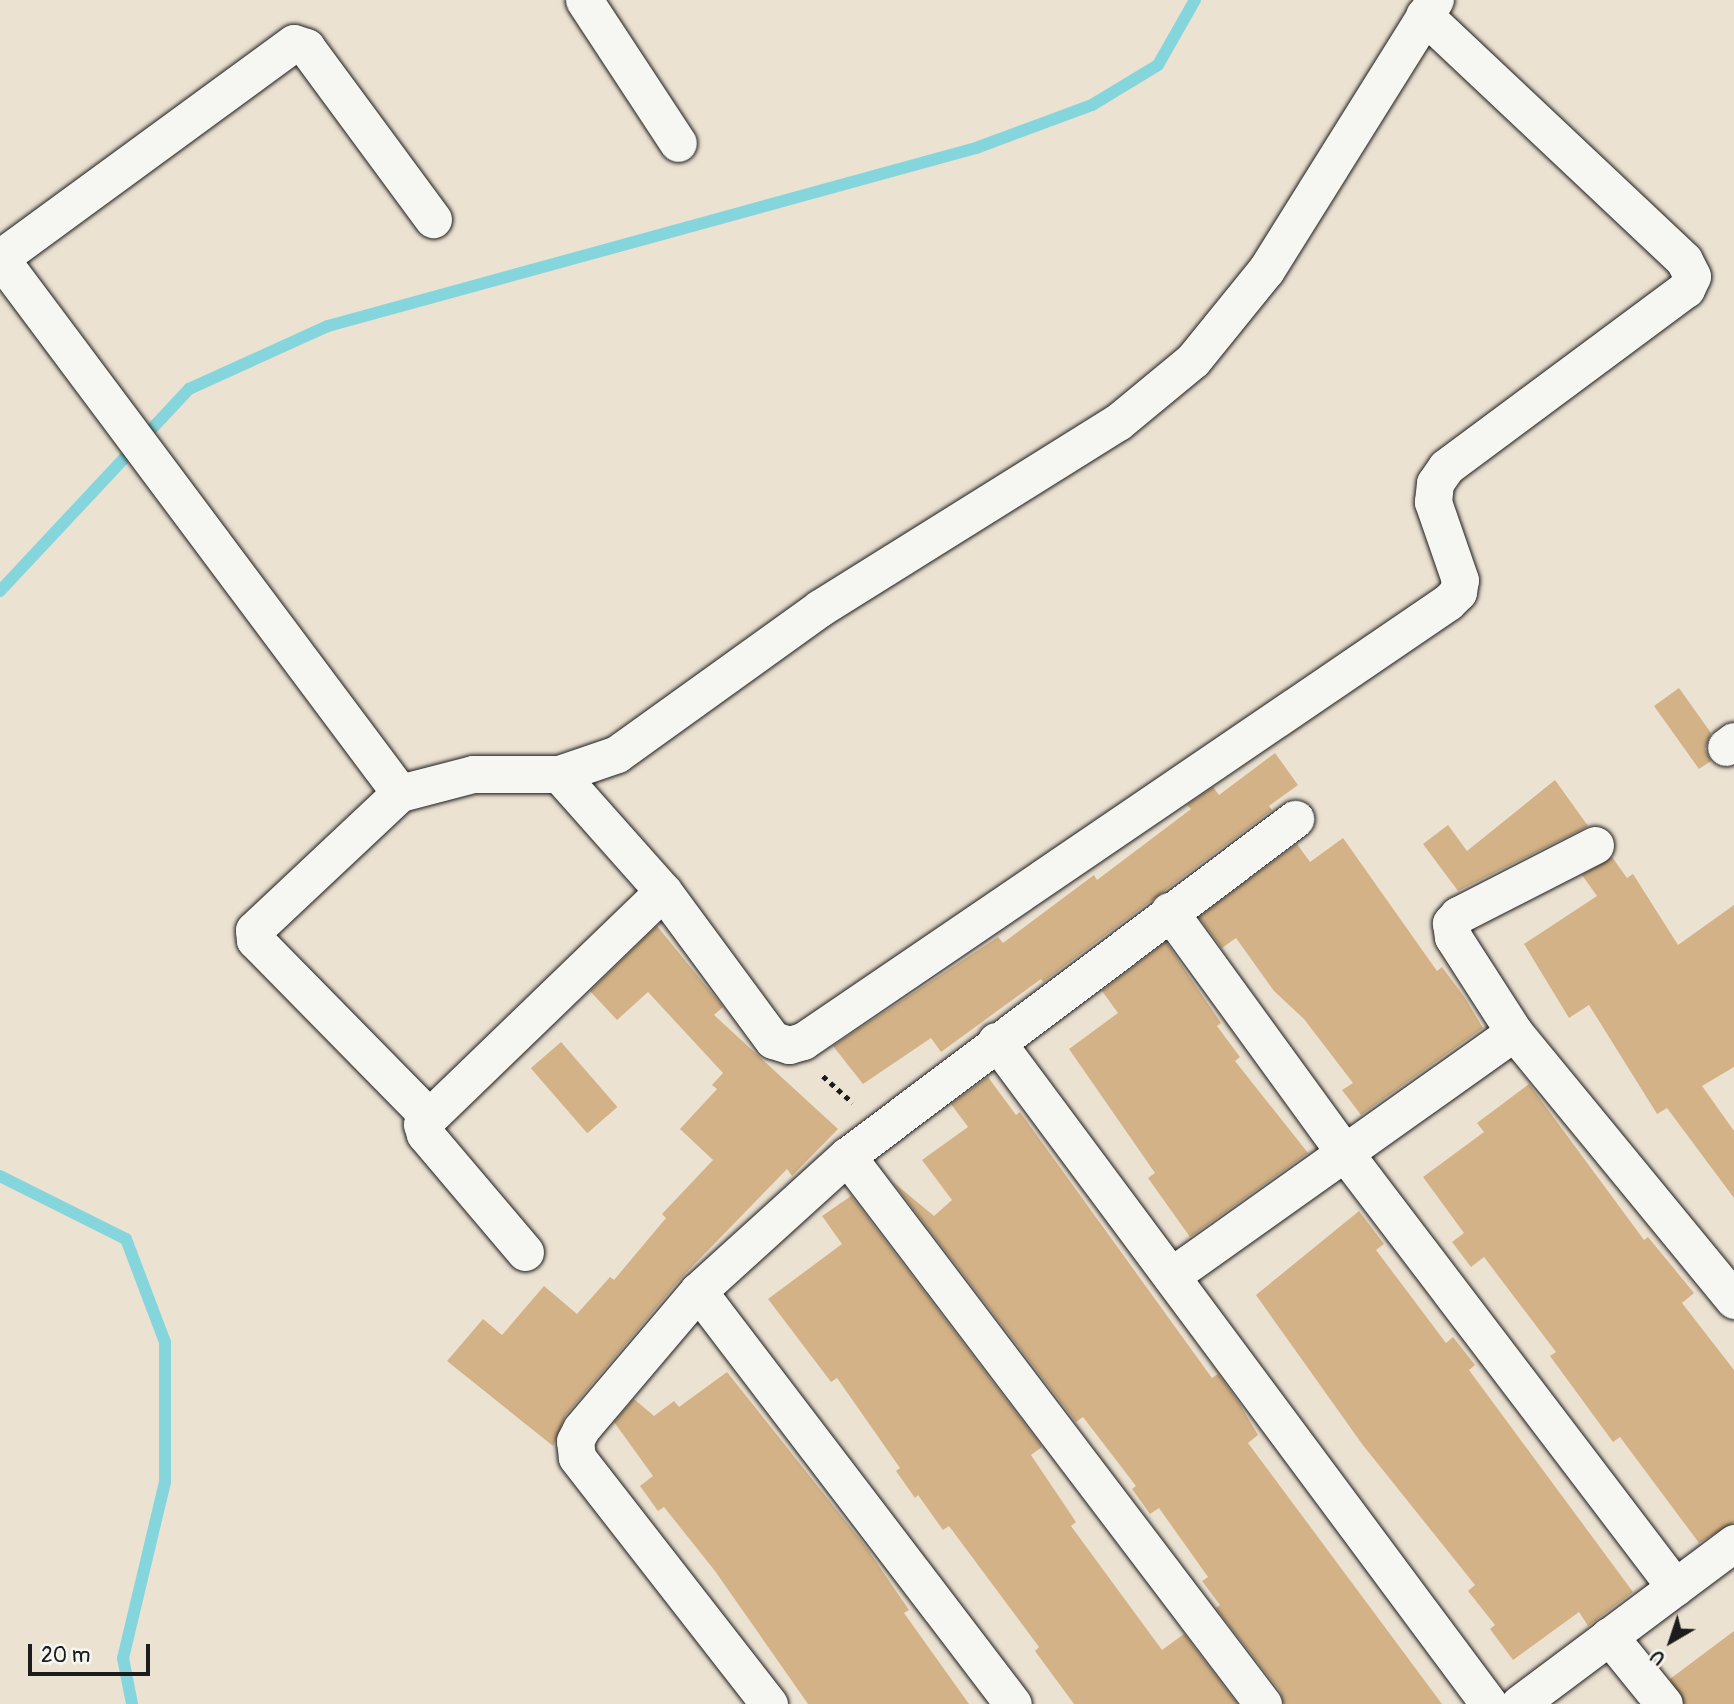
<!DOCTYPE html>
<style>
body{margin:0}
#map{position:relative;width:1734px;height:1704px;overflow:hidden;background:#ece2d2;font-family:Pangolin,sans-serif}
div>[style]{position:absolute}
[style*='--x']{left:calc(var(--x)*1px);top:calc(var(--y)*1px);width:calc(var(--w)*1px);rotate:calc(var(--a)*1deg)}
.stream>*{height:12px;margin:-6px;padding:0 6px;transform-origin:6px;border-radius:6px;background:#85d6dc}
.building>*{inset:0;background:#d4b287;transform-origin:0 0}
.path>*{height:4.5px;margin-top:-2.25px;transform-origin:0;background:repeating-linear-gradient(90deg,#1c1c1c 0 5px,transparent 0 10px)}
.roads{filter:drop-shadow(0 0 2px #1c1c1c) drop-shadow(0 0 2px #1c1c1c)}
.minor>*{height:37px;margin:-18.5px;padding:0 18.5px;transform-origin:18.5px;border-radius:18.5px;background:#f6f6f2}
span{translate:-50% -50%;white-space:nowrap;text-align:center;line-height:1.15;-webkit-text-stroke:6px #f6f6f2;paint-order:stroke}
.north{position:absolute;left:1636px;top:1606px;width:70px;height:70px;-webkit-text-stroke:5px #f6f6f2;paint-order:stroke;rotate:219deg;font-size:19px;font-weight:700;line-height:28px;text-align:center;color:#1c1c1c}
.north::after{content:'';display:block;margin:auto;width:24px;height:32px;background:#1c1c1c;clip-path:polygon(50% 0,100% 100%,50% 72%,0 100%)}
.scale{position:absolute;left:28px;top:1644px;width:122px;height:32px;box-sizing:border-box;border:4px solid #1c1c1c;border-top:0;padding-left:9px;font-size:21px;line-height:24px;white-space:nowrap;color:#1c1c1c;-webkit-text-stroke:5px #f6f6f2;paint-order:stroke}
</style>
<div id="map">
<div class="stream">
<div style="--x:0;--y:591;--w:277;--a:-46.9"></div>
<div style="--x:189;--y:389;--w:153;--a:-24.4"></div>
<div style="--x:328;--y:326;--w:672;--a:-15.36"></div>
<div style="--x:976;--y:148;--w:124;--a:-20.3"></div>
<div style="--x:1092;--y:105;--w:77;--a:-31.2"></div>
<div style="--x:1158;--y:65;--w:75;--a:-60.4"></div>
<div style="--x:0;--y:1176;--w:141;--a:26.6"></div>
<div style="--x:126;--y:1239;--w:110;--a:69.3"></div>
<div style="--x:165;--y:1342;--w:140;--a:90"></div>
<div style="--x:165;--y:1482;--w:181;--a:103.4"></div>
<div style="--x:123;--y:1658;--w:47;--a:78.9"></div>
</div>
<div class="building">
<div style="clip-path:polygon(1679px 688px,1711px 733px,1705px 749px,1711px 761px,1699px 769px,1654px 706px)"></div>
<div style="clip-path:polygon(1275px 753px,1298px 785px,1269px 806px,1272px 810px,1043px 982px,1041px 979px,941px 1052px,931px 1038px,863px 1084px,833px 1046px,998px 937px,1003px 943px,1094px 875px,1097px 880px,1191px 809px,1187px 805px,1213px 787px,1219px 795px)"></div>
<div style="clip-path:polygon(1555px 780px,1588px 826px,1458px 891px,1423px 844px,1448px 825px,1467px 851px)"></div>
<div style="clip-path:polygon(1343px 838px,1437px 971px,1442px 967px,1465px 998px,1483px 1028px,1361px 1115px,1342px 1090px,1353px 1083px,1304px 1019px,1274px 991px,1236px 938px,1222px 948px,1199px 917px,1297px 844px,1310px 862px)"></div>
<div style="clip-path:polygon(1612px 857px,1627px 878px,1633px 874px,1678px 945px,1734px 905px,1734px 1067px,1702px 1086px,1734px 1131px,1734px 1198px,1667px 1108px,1657px 1114px,1589px 1005px,1569px 1018px,1524px 944px,1597px 896px,1582px 875px)"></div>
<div style="clip-path:polygon(657px 926px,723px 1007px,714px 1015px,838px 1129px,792px 1176px,787px 1169px,682px 1277px,565px 1416px,553px 1446px,447px 1361px,483px 1319px,502px 1335px,544px 1286px,577px 1314px,610px 1277px,614px 1280px,666px 1218px,662px 1214px,713px 1160px,680px 1129px,717px 1089px,712px 1085px,723px 1073px,648px 992px,617px 1020px,590px 991px)"></div>
<div style="clip-path:polygon(1166px 942px,1221px 1023px,1217px 1026px,1240px 1057px,1235px 1061px,1308px 1153px,1190px 1237px,1148px 1178px,1155px 1173px,1069px 1049px,1118px 1013px,1102px 991px)"></div>
<div style="left:561px;top:1042px;width:86px;height:40px;rotate:49deg"></div>
<div style="clip-path:polygon(988px 1077px,1016px 1115px,1020px 1112px,1212px 1378px,1218px 1374px,1239px 1403px,1258px 1435px,1248px 1443px,1442px 1704px,1284px 1704px,1280px 1691px,1216px 1608px,1220px 1605px,1202px 1581px,1208px 1577px,1159px 1508px,1150px 1514px,1132px 1489px,1136px 1486px,1083px 1417px,1076px 1422px,893px 1182px,934px 1216px,952px 1200px,922px 1160px,968px 1127px,951px 1104px)"></div>
<div style="clip-path:polygon(1529px 1084px,1644px 1240px,1648px 1237px,1694px 1293px,1682px 1303px,1734px 1370px,1734px 1522px,1699px 1543px,1620px 1437px,1613px 1442px,1550px 1356px,1556px 1352px,1484px 1257px,1471px 1267px,1452px 1242px,1464px 1233px,1423px 1177px,1484px 1132px,1477px 1123px)"></div>
<div style="clip-path:polygon(851px 1196px,1042px 1447px,1031px 1455px,1076px 1522px,1071px 1526px,1162px 1650px,1184px 1634px,1237px 1704px,1074px 1704px,1035px 1651px,1039px 1647px,949px 1526px,943px 1530px,918px 1495px,915px 1498px,896px 1471px,900px 1468px,837px 1378px,831px 1382px,768px 1299px,842px 1244px,822px 1216px)"></div>
<div style="clip-path:polygon(1359px 1211px,1384px 1244px,1376px 1250px,1446px 1343px,1453px 1337px,1475px 1365px,1469px 1370px,1633px 1592px,1588px 1626px,1579px 1612px,1513px 1660px,1490px 1629px,1495px 1625px,1468px 1591px,1475px 1585px,1362px 1444px,1256px 1295px)"></div>
<div style="clip-path:polygon(727px 1372px,866px 1547px,909px 1610px,904px 1613px,969px 1704px,808px 1704px,715px 1571px,664px 1507px,658px 1511px,640px 1486px,653px 1476px,614px 1422px,634px 1399px,654px 1416px,674px 1401px,679px 1407px)"></div>
<div style="clip-path:polygon(1734px 1631px,1734px 1704px,1684px 1704px,1670px 1679px)"></div>
</div>
<div class="path">
<div style="--x:823;--y:1076;--w:40;--a:42"></div>
</div>
<div class="roads">
<div class="minor">
<div style="--x:584;--y:0;--w:171;--a:56.7"></div>
<div style="--x:0;--y:258;--w:668;--a:53.22"></div>
<div style="--x:0;--y:258;--w:364;--a:-36.2"></div>
<div style="--x:294;--y:43;--w:13;--a:18"></div>
<div style="--x:306;--y:47;--w:214;--a:53.6"></div>
<div style="--x:1726;--y:747;--w:10;--a:-37"></div>
<div style="--x:559;--y:774;--w:157;--a:48.4"></div>
<div style="--x:663;--y:891;--w:185;--a:53.6"></div>
<div style="--x:773;--y:1040;--w:17;--a:17"></div>
<div style="--x:789;--y:1045;--w:15;--a:-16"></div>
<div style="--x:803;--y:1041;--w:780;--a:-34.24"></div>
<div style="--x:1448;--y:602;--w:14;--a:-45"></div>
<div style="--x:1458;--y:592;--w:12;--a:-81"></div>
<div style="--x:1460;--y:580;--w:83;--a:-109.1"></div>
<div style="--x:1433;--y:502;--w:19;--a:-84"></div>
<div style="--x:1435;--y:483;--w:19;--a:-55"></div>
<div style="--x:1446;--y:467;--w:299;--a:-36.6"></div>
<div style="--x:1686;--y:289;--w:14;--a:-65"></div>
<div style="--x:1692;--y:276;--w:18;--a:-117"></div>
<div style="--x:1684;--y:260;--w:357;--a:-136.7"></div>
<div style="--x:1595;--y:845;--w:154;--a:152.9"></div>
<div style="--x:1458;--y:915;--w:11;--a:131"></div>
<div style="--x:1451;--y:923;--w:14;--a:82"></div>
<div style="--x:1453;--y:937;--w:113;--a:57.3"></div>
<div style="--x:1514;--y:1032;--w:347;--a:50.6"></div>
<div style="--x:1169;--y:911;--w:298;--a:54"></div>
<div style="--x:1344;--y:1152;--w:547;--a:52.73"></div>
<div style="--x:996;--y:1041;--w:826;--a:53.37"></div>
<div style="--x:428;--y:1116;--w:247;--a:-134.5"></div>
<div style="--x:255;--y:940;--w:10;--a:-96"></div>
<div style="--x:254;--y:930;--w:200;--a:-43.2"></div>
<div style="--x:400;--y:793;--w:75;--a:-14.6"></div>
<div style="--x:473;--y:774;--w:86;--a:0"></div>
<div style="--x:559;--y:774;--w:61;--a:-19"></div>
<div style="--x:617;--y:754;--w:250;--a:-35.7"></div>
<div style="--x:820;--y:608;--w:351;--a:-32"></div>
<div style="--x:1118;--y:422;--w:97;--a:-39.6"></div>
<div style="--x:1193;--y:360;--w:116;--a:-51"></div>
<div style="--x:1266;--y:270;--w:319;--a:-58"></div>
<div style="--x:847;--y:1156;--w:688;--a:52.8"></div>
<div style="--x:525;--y:1252;--w:155;--a:-130.3"></div>
<div style="--x:425;--y:1134;--w:10;--a:-107"></div>
<div style="--x:422;--y:1124;--w:335;--a:-44"></div>
<div style="--x:1171;--y:1276;--w:421;--a:-35.4"></div>
<div style="--x:698;--y:1291;--w:519;--a:52.67"></div>
<div style="--x:1609;--y:1636;--w:87;--a:51"></div>
<div style="--x:769;--y:1704;--w:313;--a:-127.9"></div>
<div style="--x:577;--y:1457;--w:16;--a:-97"></div>
<div style="--x:575;--y:1441;--w:13;--a:-63"></div>
<div style="--x:581;--y:1429;--w:181;--a:-49.7"></div>
<div style="--x:698;--y:1291;--w:201;--a:-42.2"></div>
<div style="--x:847;--y:1156;--w:561;--a:-36.95"></div>
<div style="--x:1519;--y:1704;--w:269;--a:-36.8"></div>
</div>
</div>
<div class="north">U</div>
<div class="scale">20 m</div>
</div>
